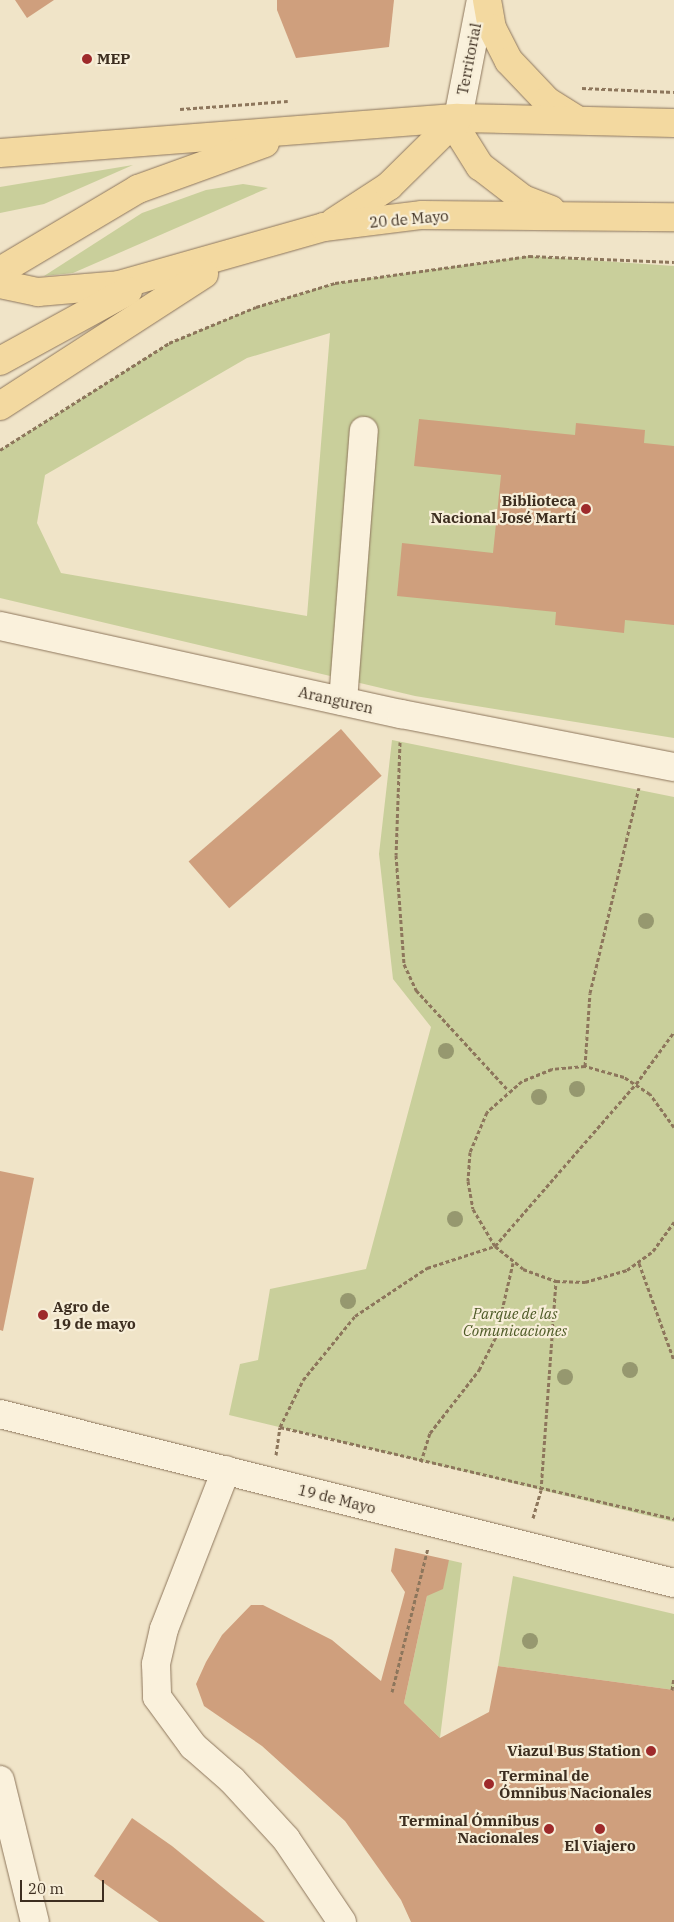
<!DOCTYPE html>
<meta charset="utf-8">
<style>
body{margin:0}
#map{position:relative;width:674px;height:1922px;overflow:hidden;background:#f0e4c8;font-family:"IBM Plex Serif",serif}
div>[style]{position:absolute}
[style*='--x']{left:calc(var(--x)*1px);top:calc(var(--y)*1px);width:calc(var(--w)*1px);rotate:calc(var(--a)*1deg)}
.green>*{inset:0;background:#c9cf9b}
.building>*{inset:0;background:#cf9f7d;transform-origin:0 0}
.path>*{height:3px;margin-top:-1.5px;transform-origin:0;background:repeating-linear-gradient(90deg,#8d765c 0 4px,transparent 0 6.5px)}
.roads{filter:drop-shadow(0 0 1px #8d765c) drop-shadow(0 0 1px #8d765c)}
.minor>*{height:28px;margin:-14px;padding:0 14px;transform-origin:14px;border-radius:14px;background:#faf1dc}
.major>*{height:28px;margin:-14px;padding:0 14px;transform-origin:14px;border-radius:14px;background:#f3d9a0}
.trees>*{width:16px;height:16px;margin:-8px;border-radius:50%;background:#96986f}
.dots>*{width:14px;height:14px;translate:-50% -50%;box-sizing:border-box;border:2px solid #f7eed8;border-radius:50%}
span{translate:-50% -50%;white-space:nowrap;text-align:center;line-height:1.15;-webkit-text-stroke:4.5px #f7eed8;paint-order:stroke}
.poi-label{font-size:15px;color:#3d2e20;font-weight:700}
.left{translate:0 -50%;text-align:left}
.right{translate:-100% -50%;text-align:right}
.street-label{font-size:15px;color:#3d2e20}
.park-label{font-size:15px;color:#4d5a26;font-style:italic}
.scale{position:absolute;left:20px;top:1880px;width:84px;height:22px;box-sizing:border-box;border:2px solid #3d2e20;border-top:0;padding-left:6px;font-size:15px;line-height:18px;white-space:nowrap;color:#3d2e20;-webkit-text-stroke:4px #f7eed8;paint-order:stroke}
</style>
<div id="map">
<div class="green">
<div style="clip-path:polygon(133px 165px,44px 204px,0 213px,0 187px)"></div>
<div style="clip-path:polygon(243px 184px,268px 188px,73px 273px,44px 276px,142px 213px,206px 190px)"></div>
<div style="clip-path:polygon(evenodd,529px 256px,674px 266px,674px 738px,415px 696px,0 598px,0 450px,169px 343px,256px 307px,335px 283px,529px 256px,330px 333px,307px 616px,61px 573px,37px 523px,45px 475px,247px 358px,330px 333px)"></div>
<div style="clip-path:polygon(392px 740px,674px 797px,674px 1522px,229px 1415px,240px 1364px,258px 1360px,270px 1289px,366px 1269px,431px 1027px,393px 979px,379px 854px)"></div>
<div style="clip-path:polygon(449px 1560px,462px 1563px,440px 1738px,404px 1703px,427px 1596px)"></div>
<div style="clip-path:polygon(513px 1576px,674px 1614px,674px 1690px,498px 1666px)"></div>
</div>
<div class="building">
<div style="clip-path:polygon(15px 0,54px 0,27px 18px)"></div>
<div style="clip-path:polygon(277px 0,394px 0,389px 47px,296px 58px,277px 10px)"></div>
<div style="clip-path:polygon(419px 419px,575px 435px,576px 423px,645px 430px,644px 443px,674px 446px,674px 625px,625px 620px,624px 633px,555px 625px,556px 612px,397px 596px,402px 543px,493px 553px,501px 475px,414px 466px)"></div>
<div style="left:341px;top:729px;width:62px;height:202px;rotate:49deg"></div>
<div style="clip-path:polygon(0 1171px,34px 1178px,3px 1331px,0 1330px)"></div>
<div style="clip-path:polygon(395px 1548px,449px 1560px,443px 1589px,427px 1596px,404px 1703px,440px 1738px,489px 1712px,498px 1666px,674px 1690px,674px 1922px,411px 1922px,401px 1900px,345px 1821px,262px 1746px,204px 1706px,196px 1684px,206px 1662px,222px 1635px,251px 1605px,263px 1605px,332px 1640px,381px 1681px,405px 1592px,391px 1571px)"></div>
<div style="clip-path:polygon(132px 1818px,172px 1846px,265px 1922px,159px 1922px,94px 1876px)"></div>
</div>
<div class="path">
<div style="--x:582;--y:88;--w:92;--a:2.5"></div>
<div style="--x:180;--y:109;--w:108;--a:-4.2"></div>
<div style="--x:0;--y:450;--w:200;--a:-32.3"></div>
<div style="--x:169;--y:343;--w:94;--a:-22.5"></div>
<div style="--x:256;--y:307;--w:83;--a:-16.9"></div>
<div style="--x:335;--y:283;--w:196;--a:-7.9"></div>
<div style="--x:529;--y:256;--w:145;--a:2.4"></div>
<div style="--x:400;--y:742;--w:113;--a:92"></div>
<div style="--x:396;--y:855;--w:109;--a:85.8"></div>
<div style="--x:404;--y:964;--w:29;--a:65"></div>
<div style="--x:416;--y:990;--w:136;--a:47.4"></div>
<div style="--x:585;--y:1066;--w:73;--a:-86.1"></div>
<div style="--x:590;--y:993;--w:211;--a:-76.6"></div>
<div style="--x:674;--y:1127;--w:41;--a:-126"></div>
<div style="--x:650;--y:1094;--w:31;--a:-147"></div>
<div style="--x:624;--y:1077;--w:41;--a:-164.2"></div>
<div style="--x:585;--y:1066;--w:33;--a:175"></div>
<div style="--x:552;--y:1069;--w:32;--a:158"></div>
<div style="--x:522;--y:1081;--w:47;--a:138.5"></div>
<div style="--x:487;--y:1112;--w:43;--a:113"></div>
<div style="--x:470;--y:1152;--w:29;--a:94"></div>
<div style="--x:468;--y:1181;--w:28;--a:80"></div>
<div style="--x:473;--y:1209;--w:43;--a:59.3"></div>
<div style="--x:495;--y:1246;--w:36;--a:39"></div>
<div style="--x:523;--y:1269;--w:35;--a:20"></div>
<div style="--x:556;--y:1281;--w:29;--a:2"></div>
<div style="--x:585;--y:1282;--w:44;--a:-15.9"></div>
<div style="--x:627;--y:1270;--w:32;--a:-36"></div>
<div style="--x:653;--y:1251;--w:36;--a:-54"></div>
<div style="--x:639;--y:1263;--w:103;--a:70.2"></div>
<div style="--x:280;--y:1427;--w:405;--a:13.1"></div>
<div style="--x:276;--y:1455;--w:28;--a:-82"></div>
<div style="--x:280;--y:1427;--w:52;--a:-63.9"></div>
<div style="--x:303;--y:1380;--w:82;--a:-50.9"></div>
<div style="--x:355;--y:1316;--w:87;--a:-33.7"></div>
<div style="--x:427;--y:1268;--w:71;--a:-17.9"></div>
<div style="--x:495;--y:1246;--w:215;--a:-49"></div>
<div style="--x:636;--y:1084;--w:64;--a:-53.8"></div>
<div style="--x:421;--y:1462;--w:30;--a:-73"></div>
<div style="--x:430;--y:1433;--w:80;--a:-52.1"></div>
<div style="--x:479;--y:1370;--w:38;--a:-63"></div>
<div style="--x:496;--y:1336;--w:75;--a:-76.9"></div>
<div style="--x:533;--y:1518;--w:29;--a:-74"></div>
<div style="--x:541;--y:1490;--w:210;--a:-85.9"></div>
<div style="--x:672;--y:1690;--w:12;--a:-81"></div>
<div style="--x:392;--y:1692;--w:148;--a:-76"></div>
</div>
<div class="roads">
<div class="minor">
<div style="--x:458;--y:118;--w:120;--a:-79"></div>
<div style="--x:0;--y:626;--w:411;--a:12.4"></div>
<div style="--x:401;--y:714;--w:278;--a:11"></div>
<div style="--x:343;--y:701;--w:271;--a:-85.6"></div>
<div style="--x:0;--y:1414;--w:695;--a:14.08"></div>
<div style="--x:226;--y:1470;--w:171;--a:111.3"></div>
<div style="--x:164;--y:1629;--w:36;--a:103"></div>
<div style="--x:156;--y:1664;--w:33;--a:88"></div>
<div style="--x:157;--y:1697;--w:61;--a:53.7"></div>
<div style="--x:193;--y:1746;--w:52;--a:41.1"></div>
<div style="--x:232;--y:1780;--w:80;--a:47.5"></div>
<div style="--x:286;--y:1839;--w:100;--a:56"></div>
<div style="--x:0;--y:1780;--w:146;--a:76.2"></div>
</div>
<div class="major">
<div style="--x:487;--y:0;--w:28;--a:80"></div>
<div style="--x:492;--y:28;--w:37;--a:63"></div>
<div style="--x:509;--y:61;--w:55;--a:46.5"></div>
<div style="--x:547;--y:101;--w:34;--a:32"></div>
<div style="--x:458;--y:118;--w:18;--a:81"></div>
<div style="--x:461;--y:136;--w:36;--a:58"></div>
<div style="--x:480;--y:166;--w:54;--a:37.5"></div>
<div style="--x:523;--y:199;--w:30;--a:21"></div>
<div style="--x:0;--y:153;--w:459;--a:-4.4"></div>
<div style="--x:458;--y:118;--w:216;--a:1.3"></div>
<div style="--x:334;--y:222;--w:66;--a:-33.2"></div>
<div style="--x:389;--y:186;--w:97;--a:-44.6"></div>
<div style="--x:0;--y:271;--w:161;--a:-30.7"></div>
<div style="--x:138;--y:189;--w:135;--a:-19.9"></div>
<div style="--x:0;--y:284;--w:39;--a:12"></div>
<div style="--x:38;--y:292;--w:81;--a:-4.9"></div>
<div style="--x:119;--y:285;--w:213;--a:-15.8"></div>
<div style="--x:324;--y:227;--w:99;--a:-7"></div>
<div style="--x:422;--y:215;--w:252;--a:0.5"></div>
<div style="--x:0;--y:361;--w:146;--a:-28.7"></div>
<div style="--x:0;--y:406;--w:243;--a:-32.9"></div>
</div>
</div>
<div class="trees">
<div style="left:646px;top:921px"></div>
<div style="left:446px;top:1051px"></div>
<div style="left:577px;top:1089px"></div>
<div style="left:539px;top:1097px"></div>
<div style="left:455px;top:1219px"></div>
<div style="left:348px;top:1301px"></div>
<div style="left:630px;top:1370px"></div>
<div style="left:565px;top:1377px"></div>
<div style="left:530px;top:1641px"></div>
</div>
<div class="dots">
<div style="left:87px;top:59px;background:#9e2a2b"></div>
<div style="left:586px;top:509px;background:#9e2a2b"></div>
<div style="left:43px;top:1315px;background:#9e2a2b"></div>
<div style="left:651px;top:1751px;background:#9e2a2b"></div>
<div style="left:489px;top:1784px;background:#9e2a2b"></div>
<div style="left:549px;top:1829px;background:#9e2a2b"></div>
<div style="left:600px;top:1829px;background:#9e2a2b"></div>
</div>
<div class="poi-label">
<span class="left" style="left:97px;top:59px">MEP</span>
<span class="right" style="left:576px;top:509px">Biblioteca<br>Nacional José Martí</span>
<span class="left" style="left:53px;top:1315px">Agro de<br>19 de mayo</span>
<span class="right" style="left:641px;top:1751px">Viazul Bus Station</span>
<span class="left" style="left:499px;top:1784px">Terminal de<br>Ómnibus Nacionales</span>
<span class="right" style="left:539px;top:1829px">Terminal Ómnibus<br>Nacionales</span>
<span style="left:600px;top:1846px">El Viajero</span>
</div>
<div class="street-label">
<span style="left:469px;top:59px;rotate:-79deg">Territorial</span>
<span style="left:409px;top:219px;rotate:-5deg">20 de Mayo</span>
<span style="left:336px;top:700px;rotate:13deg">Aranguren</span>
<span style="left:337px;top:1499px;rotate:14deg">19 de Mayo</span>
</div>
<div class="park-label">
<span style="left:515px;top:1322px">Parque de las<br>Comunicaciones</span>
</div>
<div class="scale">20 m</div>
</div>
